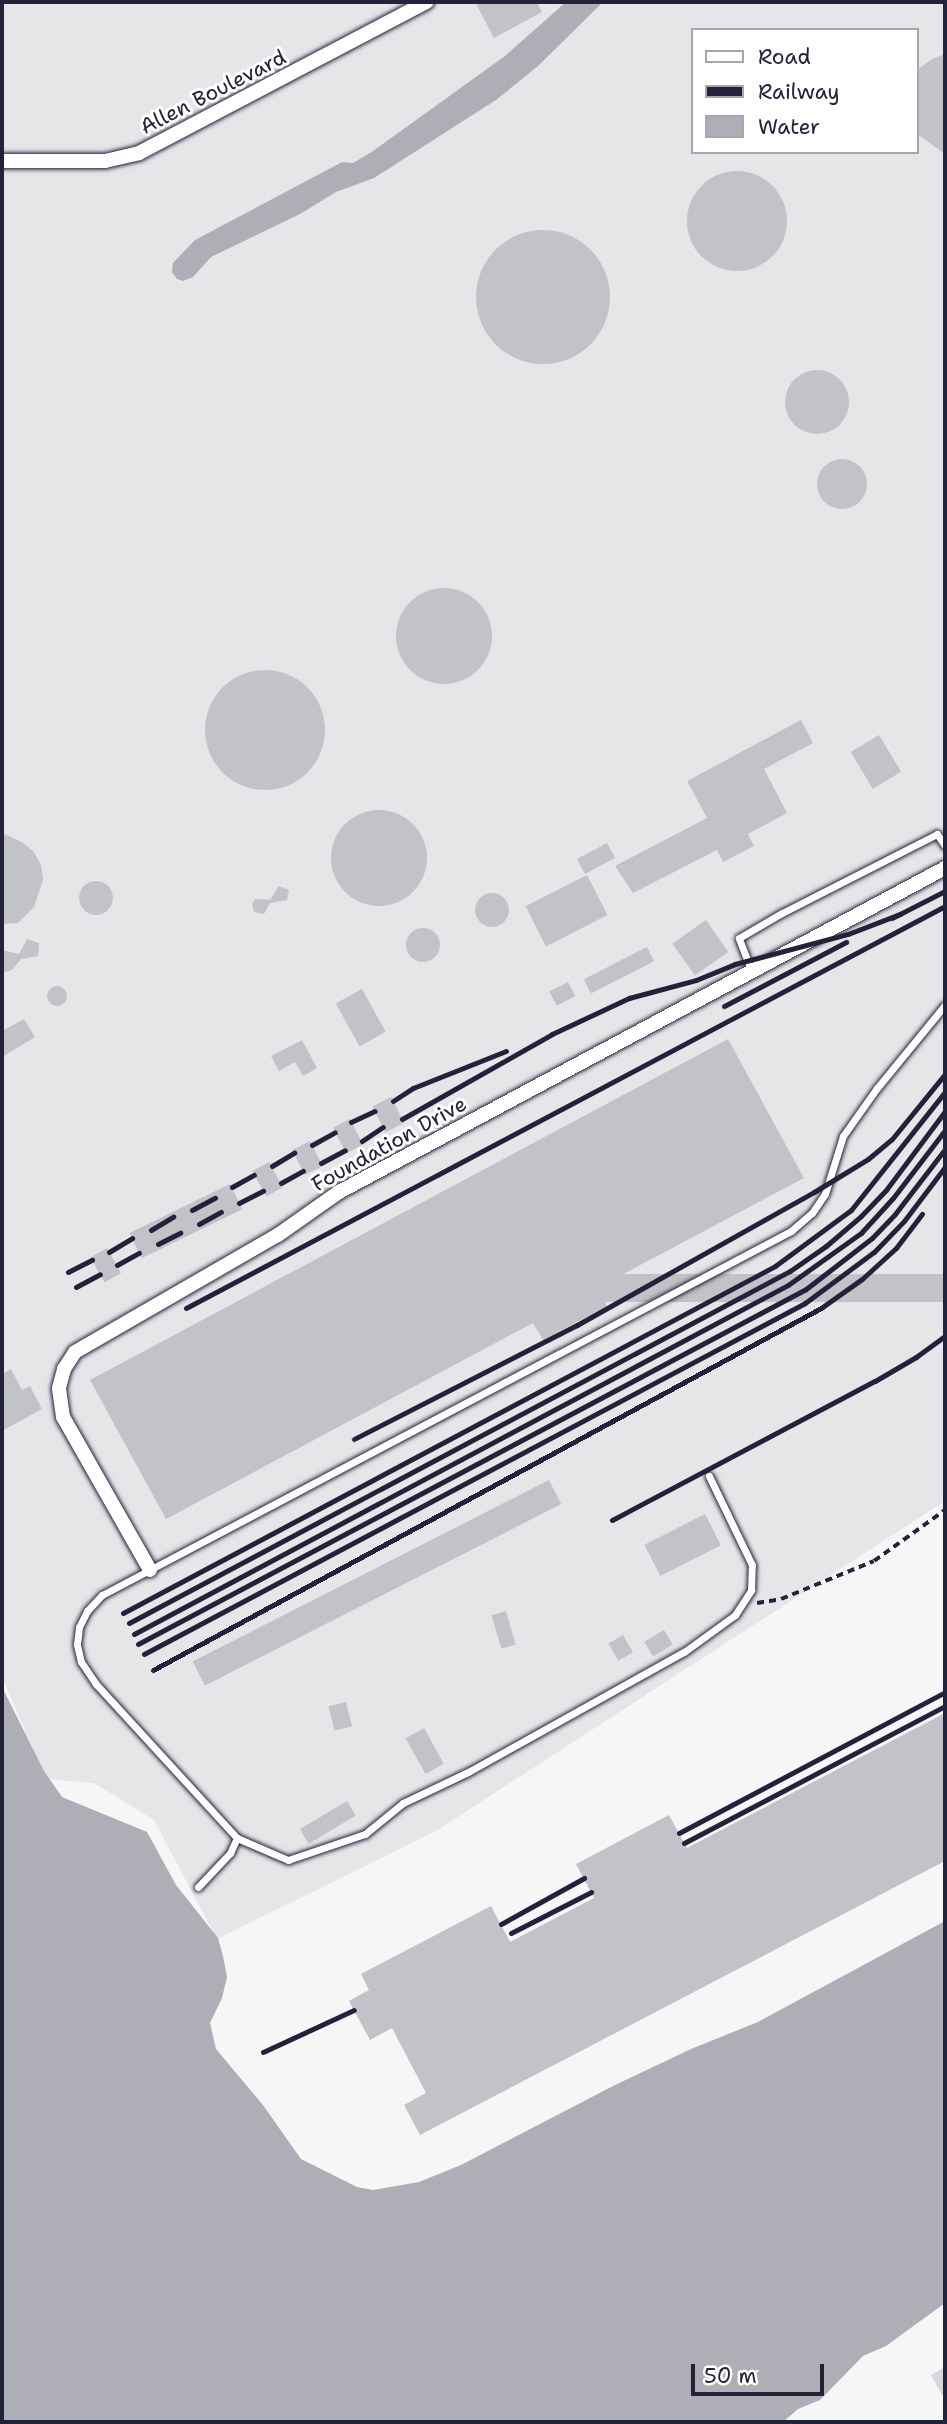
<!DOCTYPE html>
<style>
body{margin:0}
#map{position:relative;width:947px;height:2424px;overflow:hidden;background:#f6f6f7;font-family:"Shantell Sans",sans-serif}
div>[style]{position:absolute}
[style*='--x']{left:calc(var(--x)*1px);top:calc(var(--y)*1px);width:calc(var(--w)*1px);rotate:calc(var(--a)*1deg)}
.built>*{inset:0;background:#e6e6e9}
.green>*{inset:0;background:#d7d7db}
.water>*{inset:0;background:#aeaeb7}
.building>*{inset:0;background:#c2c2c9;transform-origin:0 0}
.round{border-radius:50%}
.path>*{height:3.5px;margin-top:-1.75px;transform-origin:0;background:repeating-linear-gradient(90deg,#22223b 0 7px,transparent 0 12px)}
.roads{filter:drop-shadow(0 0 2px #22223b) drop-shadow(0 0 2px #22223b)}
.service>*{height:7px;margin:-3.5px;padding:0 3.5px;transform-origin:3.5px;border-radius:3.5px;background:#fff}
.minor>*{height:14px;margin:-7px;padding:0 7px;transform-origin:7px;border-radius:7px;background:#fff}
.rail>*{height:5px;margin:-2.5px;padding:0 2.5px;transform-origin:2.5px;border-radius:2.5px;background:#22223b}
span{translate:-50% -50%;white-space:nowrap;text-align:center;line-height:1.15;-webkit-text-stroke:6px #fff;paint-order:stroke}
.street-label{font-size:21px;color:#22223b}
.frame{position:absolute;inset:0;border:4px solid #22223b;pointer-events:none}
.legend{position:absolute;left:691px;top:28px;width:228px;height:126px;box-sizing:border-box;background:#fff;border:2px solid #a7a7b1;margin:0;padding:9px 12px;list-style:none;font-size:21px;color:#22223b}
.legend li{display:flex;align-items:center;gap:14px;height:35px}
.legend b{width:35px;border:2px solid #a7a7b1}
.scale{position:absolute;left:691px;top:2364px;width:133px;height:32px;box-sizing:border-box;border:4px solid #22223b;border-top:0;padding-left:9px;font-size:21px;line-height:24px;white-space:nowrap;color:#22223b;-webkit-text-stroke:5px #fff;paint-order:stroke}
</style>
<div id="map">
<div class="built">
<div style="clip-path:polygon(evenodd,2px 2px,945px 2px,945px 1501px,436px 1831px,217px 1939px,154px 1820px,94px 1783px,46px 1779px,2px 1677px,2px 2px,693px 30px,917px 30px,917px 152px,693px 152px,693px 30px)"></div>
</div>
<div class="green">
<div style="clip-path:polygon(945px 2367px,945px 2400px,931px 2375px)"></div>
</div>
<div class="water">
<div style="clip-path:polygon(566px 2px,603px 2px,538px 66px,496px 100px,374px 178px,336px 192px,300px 214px,211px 257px,193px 277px,183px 281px,177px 279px,172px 272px,173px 263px,195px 240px,342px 162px,353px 163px,373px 151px,505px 56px)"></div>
<div style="clip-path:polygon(2px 1687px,44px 1771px,62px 1797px,147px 1832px,176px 1885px,218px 1938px,223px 1956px,227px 1977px,222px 1998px,210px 2023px,216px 2049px,263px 2105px,301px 2159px,357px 2187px,373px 2190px,419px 2182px,461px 2165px,615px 2085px,691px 2049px,758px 2022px,945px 1921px,945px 2303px,886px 2346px,863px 2356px,820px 2400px,798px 2409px,783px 2422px,2px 2422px)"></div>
</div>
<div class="building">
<div style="clip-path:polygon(475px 2px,537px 2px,542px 12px,494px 38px)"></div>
<div style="clip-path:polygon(945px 54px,945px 154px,917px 134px,917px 70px,932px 59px)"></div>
<div class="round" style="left:687px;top:171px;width:100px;height:100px"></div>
<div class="round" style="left:476px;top:230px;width:134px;height:134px"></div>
<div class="round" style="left:785px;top:370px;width:64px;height:64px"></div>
<div class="round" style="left:817px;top:459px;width:50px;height:50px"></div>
<div class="round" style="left:396px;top:588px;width:96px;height:96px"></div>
<div class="round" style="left:205px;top:670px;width:120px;height:120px"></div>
<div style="clip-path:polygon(801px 720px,813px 743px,764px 769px,787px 813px,748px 834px,754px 846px,723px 862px,717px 850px,633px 893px,615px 866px,707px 818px,687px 781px)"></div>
<div style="left:879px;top:735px;width:43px;height:33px;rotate:59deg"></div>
<div class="round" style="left:331px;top:810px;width:96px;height:96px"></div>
<div style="clip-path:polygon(2px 833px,22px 842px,34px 852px,41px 865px,43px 880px,34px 907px,18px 923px,2px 924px)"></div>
<div style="left:607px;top:843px;width:17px;height:34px;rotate:62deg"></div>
<div style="left:587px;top:875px;width:45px;height:69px;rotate:63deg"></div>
<div class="round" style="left:79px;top:881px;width:34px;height:34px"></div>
<div style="clip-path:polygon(279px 886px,289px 890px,287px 900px,270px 903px,264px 914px,254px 912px,252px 904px,255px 899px,270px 900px)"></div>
<div class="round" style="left:475px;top:893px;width:34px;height:34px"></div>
<div style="left:706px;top:920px;width:39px;height:41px;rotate:55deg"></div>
<div class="round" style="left:406px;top:928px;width:34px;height:34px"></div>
<div style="clip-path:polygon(27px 939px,39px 943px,38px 956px,21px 959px,12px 970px,2px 973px,2px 950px,19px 954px)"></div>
<div style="left:647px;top:947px;width:16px;height:71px;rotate:63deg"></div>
<div style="left:568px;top:982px;width:16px;height:21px;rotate:63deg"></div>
<div class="round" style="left:47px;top:986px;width:20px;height:20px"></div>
<div style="left:362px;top:989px;width:49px;height:30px;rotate:61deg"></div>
<div style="clip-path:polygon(24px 1019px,35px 1037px,2px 1057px,2px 1031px)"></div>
<div style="clip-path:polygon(728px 1039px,804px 1178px,597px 1288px,607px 1306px,543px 1340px,533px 1323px,166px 1519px,90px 1380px)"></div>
<div style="clip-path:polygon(302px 1040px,317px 1068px,303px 1076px,295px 1062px,279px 1071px,271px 1056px)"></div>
<div style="left:391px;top:1097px;width:29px;height:21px;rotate:63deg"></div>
<div style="left:350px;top:1119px;width:29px;height:19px;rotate:63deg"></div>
<div style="left:310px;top:1141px;width:28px;height:20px;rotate:63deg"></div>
<div style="left:269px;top:1162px;width:29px;height:19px;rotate:61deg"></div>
<div style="left:230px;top:1184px;width:28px;height:112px;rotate:64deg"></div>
<div style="left:107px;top:1248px;width:29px;height:19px;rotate:61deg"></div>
<div style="left:945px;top:1274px;width:28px;height:388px;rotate:90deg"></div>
<div style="clip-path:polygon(11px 1369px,22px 1390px,30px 1386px,42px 1409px,2px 1431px,2px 1374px)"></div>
<div style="left:549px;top:1480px;width:27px;height:400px;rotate:63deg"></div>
<div style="left:705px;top:1514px;width:35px;height:68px;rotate:63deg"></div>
<div style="left:506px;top:1611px;width:35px;height:15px;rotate:74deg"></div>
<div style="left:664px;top:1630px;width:17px;height:23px;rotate:59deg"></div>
<div style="left:623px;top:1635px;width:20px;height:17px;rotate:60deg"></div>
<div style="left:346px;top:1702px;width:25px;height:18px;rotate:76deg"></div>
<div style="clip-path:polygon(945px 1713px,945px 1861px,420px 2135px,404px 2105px,426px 2093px,392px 2028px,370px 2040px,349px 2001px,369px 1990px,361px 1974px,491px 1906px,510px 1942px,594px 1898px,576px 1864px,669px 1815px,687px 1848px)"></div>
<div style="left:424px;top:1728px;width:41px;height:21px;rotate:61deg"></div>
<div style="left:347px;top:1801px;width:17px;height:55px;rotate:59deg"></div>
</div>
<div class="path">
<div style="--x:757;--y:1603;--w:24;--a:-9"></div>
<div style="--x:781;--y:1599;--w:100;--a:-22.2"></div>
<div style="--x:874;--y:1561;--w:87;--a:-35.7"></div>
</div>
<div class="roads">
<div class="service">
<div style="--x:751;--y:970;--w:34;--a:-111"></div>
<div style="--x:739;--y:938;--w:50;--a:-30.2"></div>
<div style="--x:782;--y:913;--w:174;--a:-27"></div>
<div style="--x:937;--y:834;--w:14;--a:56"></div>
<div style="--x:237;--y:1838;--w:56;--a:23.3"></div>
<div style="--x:288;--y:1860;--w:81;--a:-18.7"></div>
<div style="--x:365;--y:1834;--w:49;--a:-39.2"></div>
<div style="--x:403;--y:1803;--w:72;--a:-25.5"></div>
<div style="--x:468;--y:1772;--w:247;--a:-29.1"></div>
<div style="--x:684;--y:1652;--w:63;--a:-36"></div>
<div style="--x:735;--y:1615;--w:30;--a:-57"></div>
<div style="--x:751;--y:1590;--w:25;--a:-88"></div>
<div style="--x:752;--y:1565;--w:99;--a:-115.8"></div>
<div style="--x:198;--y:1887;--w:47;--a:-46.7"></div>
<div style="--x:230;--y:1853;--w:17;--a:-65"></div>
<div style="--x:237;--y:1838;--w:209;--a:-132.5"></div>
<div style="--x:96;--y:1684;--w:27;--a:-124"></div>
<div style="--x:81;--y:1662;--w:18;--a:-103"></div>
<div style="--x:77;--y:1644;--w:17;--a:-83"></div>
<div style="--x:79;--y:1627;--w:18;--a:-63"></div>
<div style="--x:87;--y:1611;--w:22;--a:-47"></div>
<div style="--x:102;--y:1595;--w:779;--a:-27.85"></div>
<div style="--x:791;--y:1231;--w:28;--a:-41"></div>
<div style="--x:812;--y:1213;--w:23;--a:-56"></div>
<div style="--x:825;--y:1194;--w:61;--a:-72.8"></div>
<div style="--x:843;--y:1136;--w:59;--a:-54.7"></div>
<div style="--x:877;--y:1088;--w:107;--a:-50.7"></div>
</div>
<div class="minor">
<div style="--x:2;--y:161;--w:103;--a:0"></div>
<div style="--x:105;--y:161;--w:35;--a:-13"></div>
<div style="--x:139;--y:153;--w:325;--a:-27.7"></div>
<div style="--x:150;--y:1570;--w:176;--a:-119.6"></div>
<div style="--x:63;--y:1417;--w:29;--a:-98"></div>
<div style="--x:59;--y:1388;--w:20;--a:-75"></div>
<div style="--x:64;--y:1369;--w:20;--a:-57"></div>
<div style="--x:75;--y:1352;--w:234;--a:-30"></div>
<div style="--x:278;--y:1235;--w:75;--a:-35.2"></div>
<div style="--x:339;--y:1192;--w:687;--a:-28.13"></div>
</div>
</div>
<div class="rail">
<div style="--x:892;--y:918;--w:59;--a:-27"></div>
<div style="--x:724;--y:1006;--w:138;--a:-27.7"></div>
<div style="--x:393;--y:1101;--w:24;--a:-33"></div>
<div style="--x:413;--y:1088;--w:100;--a:-21.7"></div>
<div style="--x:402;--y:1119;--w:172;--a:-29.5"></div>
<div style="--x:552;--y:1034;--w:85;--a:-25.1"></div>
<div style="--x:629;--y:998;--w:69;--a:-15"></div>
<div style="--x:696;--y:980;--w:42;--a:-22.3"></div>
<div style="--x:735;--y:964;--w:117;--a:-14.9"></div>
<div style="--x:848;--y:934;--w:56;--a:-21"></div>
<div style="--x:351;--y:1122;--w:26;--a:-25"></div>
<div style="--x:362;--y:1141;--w:25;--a:-34"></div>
<div style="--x:312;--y:1145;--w:26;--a:-29"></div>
<div style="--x:321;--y:1163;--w:27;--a:-28"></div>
<div style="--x:272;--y:1166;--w:26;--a:-31"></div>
<div style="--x:281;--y:1183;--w:25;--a:-29"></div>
<div style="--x:232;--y:1187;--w:25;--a:-29"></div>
<div style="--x:239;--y:1203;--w:27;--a:-27"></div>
<div style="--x:192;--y:1210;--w:26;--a:-28"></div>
<div style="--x:199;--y:1224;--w:25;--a:-29"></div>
<div style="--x:151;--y:1230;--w:26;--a:-31"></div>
<div style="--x:158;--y:1244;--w:25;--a:-27"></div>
<div style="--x:109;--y:1252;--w:27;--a:-31"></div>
<div style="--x:117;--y:1265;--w:25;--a:-29"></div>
<div style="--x:68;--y:1272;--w:27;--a:-27"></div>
<div style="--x:76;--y:1287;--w:27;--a:-28"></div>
<div style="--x:186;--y:1308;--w:859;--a:-27.91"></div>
<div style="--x:354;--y:1439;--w:250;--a:-27.1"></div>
<div style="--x:577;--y:1325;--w:272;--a:-29.3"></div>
<div style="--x:814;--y:1192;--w:63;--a:-31.4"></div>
<div style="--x:868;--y:1159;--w:31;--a:-40"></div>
<div style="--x:892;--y:1139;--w:84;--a:-50.8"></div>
<div style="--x:612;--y:1520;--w:297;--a:-27.9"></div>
<div style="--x:875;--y:1381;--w:48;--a:-30.3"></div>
<div style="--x:916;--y:1357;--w:36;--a:-36"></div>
<div style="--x:123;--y:1613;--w:739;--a:-28.02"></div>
<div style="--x:775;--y:1266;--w:94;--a:-36.4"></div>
<div style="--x:851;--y:1210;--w:151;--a:-51.5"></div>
<div style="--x:129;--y:1623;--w:749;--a:-28.04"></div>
<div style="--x:790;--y:1271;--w:44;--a:-34.8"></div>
<div style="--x:826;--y:1246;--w:46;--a:-40.6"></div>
<div style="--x:861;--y:1216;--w:36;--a:-46"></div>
<div style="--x:886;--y:1190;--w:99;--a:-53.2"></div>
<div style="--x:134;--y:1634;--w:741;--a:-28.09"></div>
<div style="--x:788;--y:1285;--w:90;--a:-35.5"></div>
<div style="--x:861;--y:1233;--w:47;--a:-47.6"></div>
<div style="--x:893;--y:1198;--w:86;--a:-52.6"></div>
<div style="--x:138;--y:1644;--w:756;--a:-27.99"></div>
<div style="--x:806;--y:1289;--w:83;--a:-37.7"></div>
<div style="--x:872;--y:1238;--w:33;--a:-46"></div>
<div style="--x:895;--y:1214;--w:82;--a:-52.4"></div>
<div style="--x:144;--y:1654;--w:748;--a:-27.97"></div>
<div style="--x:805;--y:1303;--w:86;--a:-36.5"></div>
<div style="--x:874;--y:1252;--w:43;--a:-45.9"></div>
<div style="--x:904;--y:1221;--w:68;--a:-52.8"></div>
<div style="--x:153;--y:1670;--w:760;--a:-28.45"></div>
<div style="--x:821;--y:1308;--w:50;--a:-35.3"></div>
<div style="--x:862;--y:1279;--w:46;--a:-42.4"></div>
<div style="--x:896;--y:1248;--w:43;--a:-52.6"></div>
<div style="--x:679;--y:1833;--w:301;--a:-27.9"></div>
<div style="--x:684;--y:1843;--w:295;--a:-27.7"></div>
<div style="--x:501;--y:1924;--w:95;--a:-29"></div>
<div style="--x:511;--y:1933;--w:90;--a:-27.1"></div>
<div style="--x:263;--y:2052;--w:100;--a:-24.8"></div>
</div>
<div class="street-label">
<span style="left:213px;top:92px;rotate:-27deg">Allen Boulevard</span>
<span style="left:389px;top:1144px;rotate:-29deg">Foundation Drive</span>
</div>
<div class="frame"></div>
<ul class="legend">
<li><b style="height:9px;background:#fff"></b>Road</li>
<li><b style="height:9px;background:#22223b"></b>Railway</li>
<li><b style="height:19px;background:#aeaeb7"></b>Water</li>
</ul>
<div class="scale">50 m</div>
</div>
